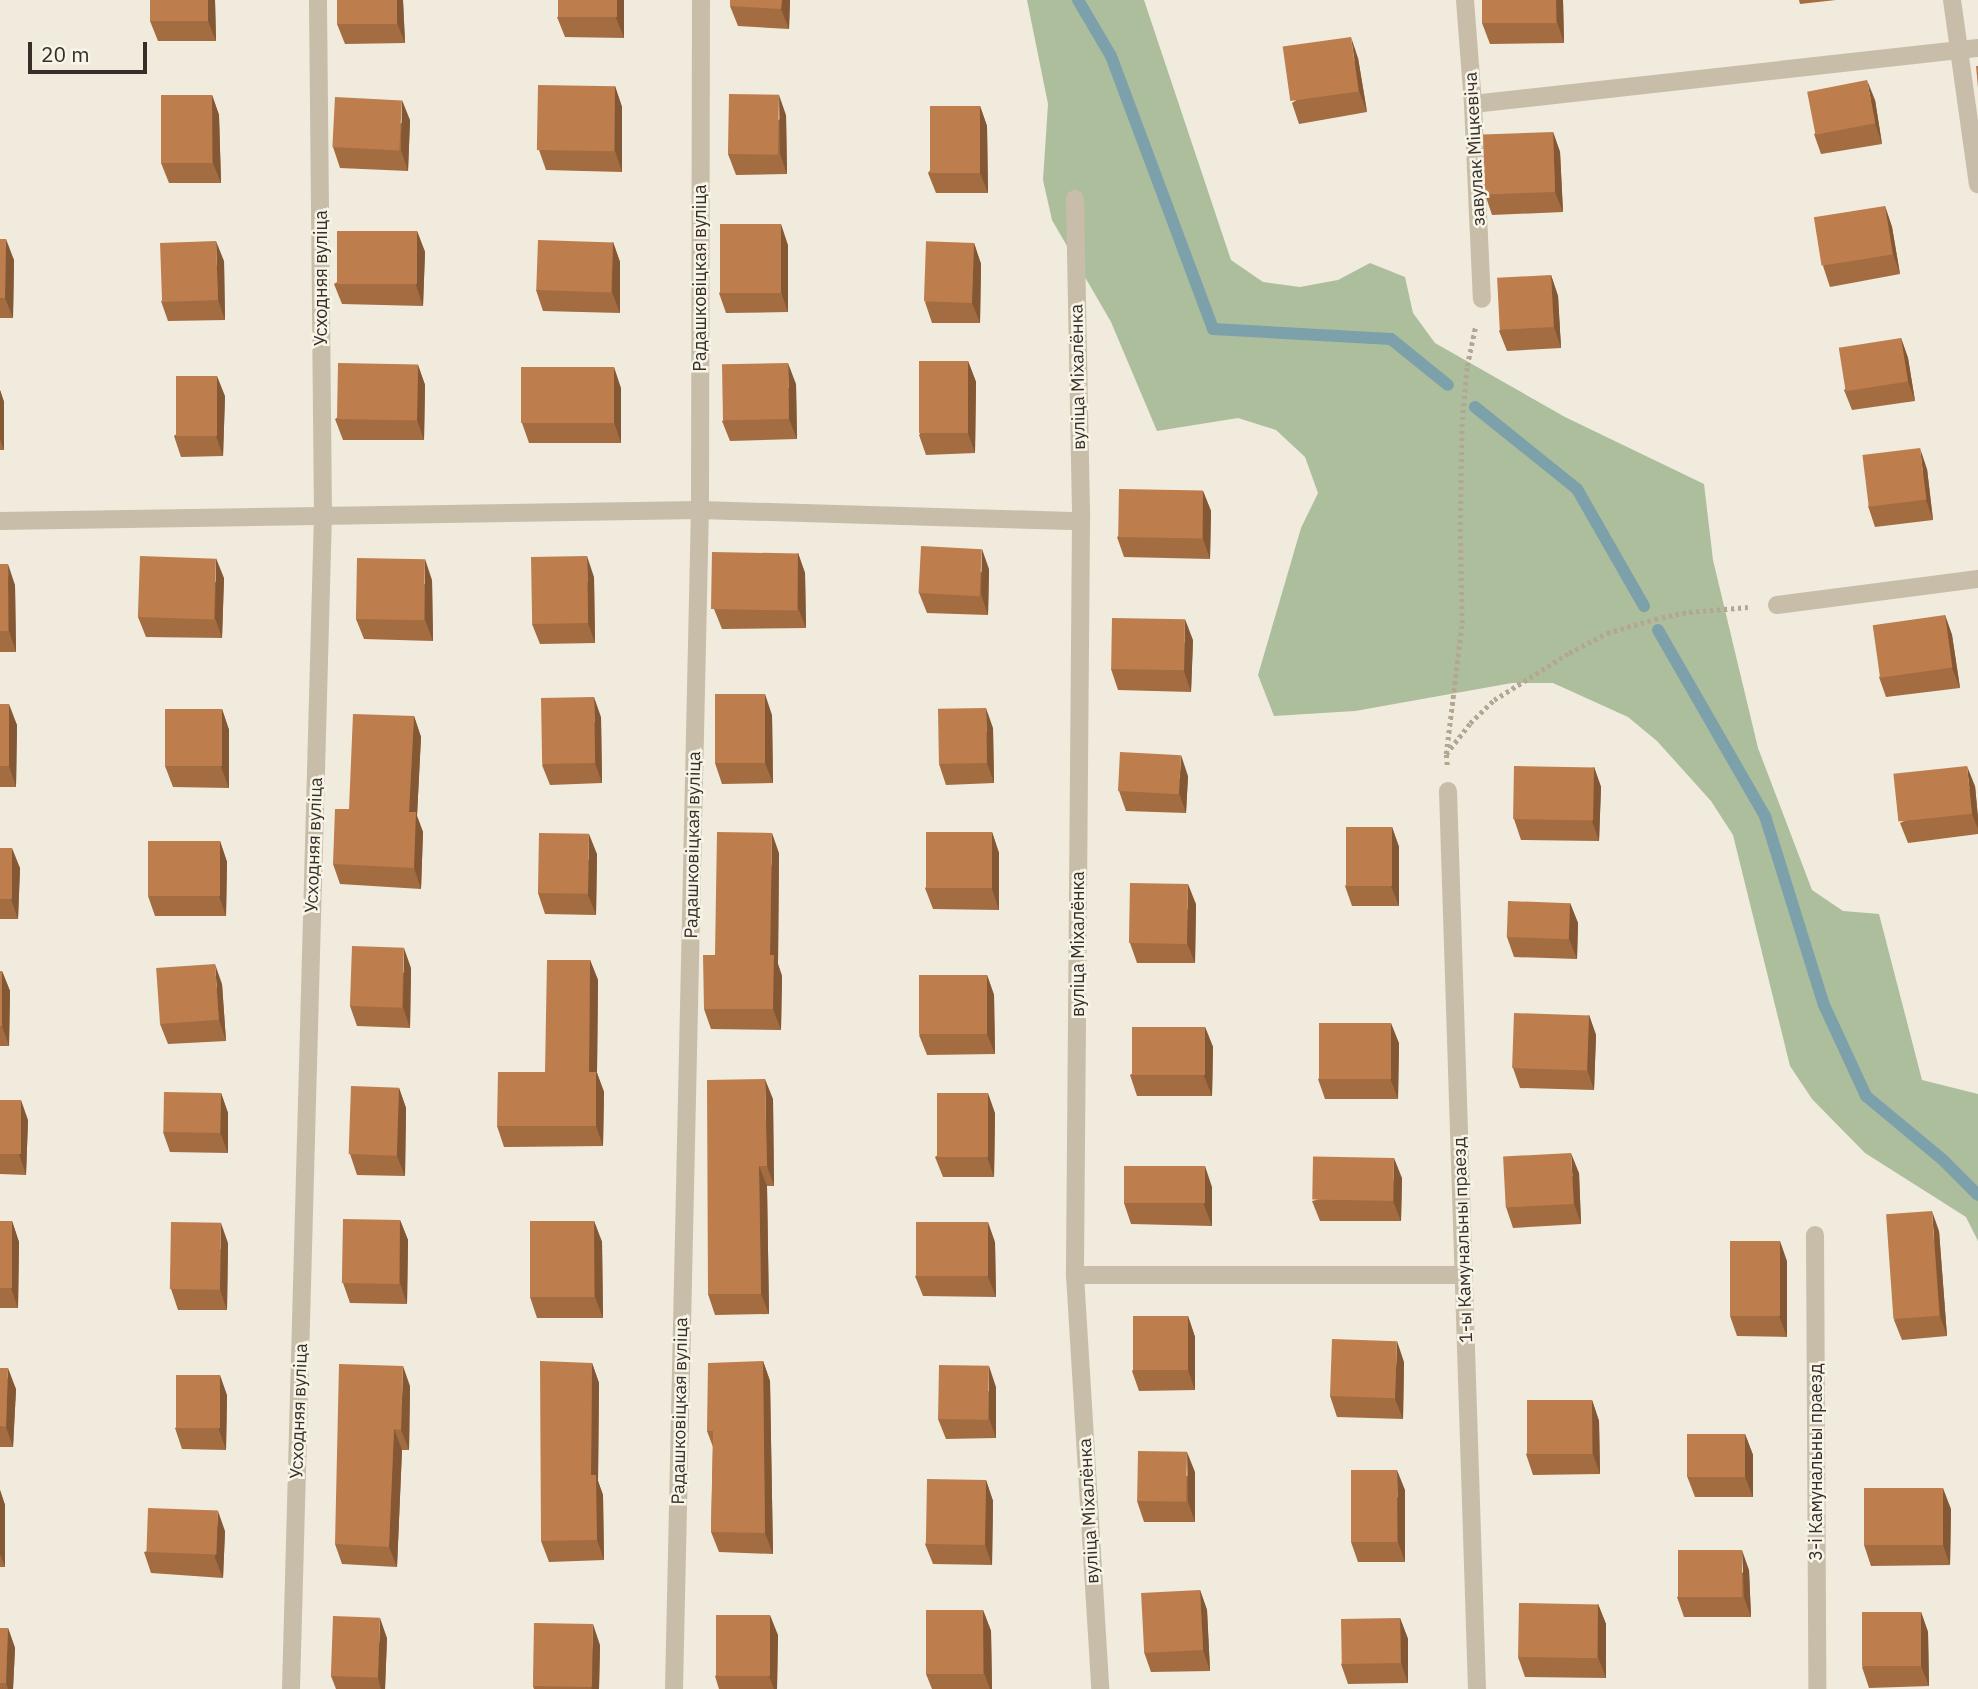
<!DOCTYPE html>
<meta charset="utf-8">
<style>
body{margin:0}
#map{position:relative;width:1978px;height:1689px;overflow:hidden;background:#f0ebdc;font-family:"IBM Plex Sans",sans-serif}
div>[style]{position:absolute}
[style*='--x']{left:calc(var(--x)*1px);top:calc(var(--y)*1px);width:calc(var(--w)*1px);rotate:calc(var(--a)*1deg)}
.green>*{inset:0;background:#adbe9d}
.stream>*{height:12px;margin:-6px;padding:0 6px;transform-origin:6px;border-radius:6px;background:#7da1ab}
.path>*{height:4.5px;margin-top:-2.25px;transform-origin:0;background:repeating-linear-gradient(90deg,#b3a793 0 3.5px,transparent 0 7px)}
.service>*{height:18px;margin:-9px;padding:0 9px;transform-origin:9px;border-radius:9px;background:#c8bda9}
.minor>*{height:18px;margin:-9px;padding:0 9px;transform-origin:9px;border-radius:9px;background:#c8bda9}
.wall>*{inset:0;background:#a36c41}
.shaded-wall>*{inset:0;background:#855835}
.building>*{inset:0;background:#be7d4c;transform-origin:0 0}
span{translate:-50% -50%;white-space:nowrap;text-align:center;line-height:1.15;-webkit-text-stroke:5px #f8f4e8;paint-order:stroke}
.street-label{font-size:18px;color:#352f28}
.scale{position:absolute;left:28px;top:42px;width:119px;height:32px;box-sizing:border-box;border:4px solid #352f28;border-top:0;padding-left:9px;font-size:21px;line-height:24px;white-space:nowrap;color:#352f28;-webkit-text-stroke:5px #f8f4e8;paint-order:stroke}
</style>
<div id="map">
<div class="green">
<div style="clip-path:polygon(1027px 0,1144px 0,1231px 260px,1263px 282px,1300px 287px,1338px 280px,1370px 263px,1405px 277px,1413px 313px,1435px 343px,1565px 417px,1704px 484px,1713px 560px,1758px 748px,1812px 890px,1843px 911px,1879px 914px,1922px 1080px,1978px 1094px,1978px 1241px,1966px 1217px,1865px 1153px,1812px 1099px,1790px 1066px,1733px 835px,1711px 801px,1657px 741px,1628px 717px,1553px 683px,1512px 683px,1355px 711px,1274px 716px,1258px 675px,1301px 528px,1318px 493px,1305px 457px,1276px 430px,1238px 418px,1157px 431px,1111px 322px,1052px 220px,1043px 180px,1048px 104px)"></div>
</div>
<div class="stream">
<div style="--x:1078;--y:0;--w:65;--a:59.5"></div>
<div style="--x:1111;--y:56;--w:291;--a:69.5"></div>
<div style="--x:1213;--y:329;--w:178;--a:3.2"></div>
<div style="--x:1391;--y:339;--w:73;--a:38.9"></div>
<div style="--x:1475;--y:407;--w:131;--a:38.8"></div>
<div style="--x:1577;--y:489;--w:135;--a:60.2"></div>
<div style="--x:1658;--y:630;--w:215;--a:60.1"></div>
<div style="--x:1765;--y:816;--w:198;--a:72.7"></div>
<div style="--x:1824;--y:1005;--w:100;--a:65.2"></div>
<div style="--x:1866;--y:1096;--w:100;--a:39.7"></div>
<div style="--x:1943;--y:1160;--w:49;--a:45"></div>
</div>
<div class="path">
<div style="--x:1446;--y:754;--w:132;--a:-83"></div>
<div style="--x:1462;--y:623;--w:98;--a:-91.2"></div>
<div style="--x:1460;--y:525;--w:105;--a:-88.9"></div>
<div style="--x:1462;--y:420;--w:54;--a:-84.7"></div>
<div style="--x:1467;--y:366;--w:40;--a:-78"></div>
<div style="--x:1447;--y:765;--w:11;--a:-95"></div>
<div style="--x:1446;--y:754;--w:39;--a:-52"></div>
<div style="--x:1470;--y:723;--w:33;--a:-44"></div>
<div style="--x:1494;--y:700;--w:89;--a:-32.1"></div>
<div style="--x:1569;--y:653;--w:43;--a:-27.8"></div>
<div style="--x:1607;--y:633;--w:50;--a:-16.3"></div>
<div style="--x:1655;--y:619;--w:35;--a:-12"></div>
<div style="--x:1689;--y:612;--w:59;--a:-4.8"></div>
</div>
<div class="service">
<div style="--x:1815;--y:1235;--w:454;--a:89.7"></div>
<div style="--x:1075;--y:1275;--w:389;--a:0"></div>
</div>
<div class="minor">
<div style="--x:1465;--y:0;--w:104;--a:85.6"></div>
<div style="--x:1473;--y:104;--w:195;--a:87.4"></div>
<div style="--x:1952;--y:0;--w:186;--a:82"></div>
<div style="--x:1473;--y:104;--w:508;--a:-6.33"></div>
<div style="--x:1075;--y:199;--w:322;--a:88.9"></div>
<div style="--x:1081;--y:521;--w:754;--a:90.46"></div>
<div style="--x:1075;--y:1275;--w:415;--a:86.5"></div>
<div style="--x:0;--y:521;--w:700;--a:-0.9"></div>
<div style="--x:700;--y:510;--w:381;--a:1.7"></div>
<div style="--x:1777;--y:605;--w:203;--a:-7.4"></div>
<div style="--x:1448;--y:791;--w:898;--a:88.15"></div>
<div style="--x:291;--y:1689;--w:1173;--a:-88.44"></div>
<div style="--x:323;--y:516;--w:516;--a:-90.56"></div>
<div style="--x:674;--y:1689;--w:1179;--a:-88.74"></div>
<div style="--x:700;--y:510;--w:510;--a:-89.89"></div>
</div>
<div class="wall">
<div style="clip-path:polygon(150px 0,215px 0,216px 41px,158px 41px,150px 21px)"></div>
<div style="clip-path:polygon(337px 0,403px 0,405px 43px,345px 44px,337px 24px)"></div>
<div style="clip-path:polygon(624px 0,624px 38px,565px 37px,557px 17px)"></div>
<div style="clip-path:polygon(730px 0,790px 0,789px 29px,738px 26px,730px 6px)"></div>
<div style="clip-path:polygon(1563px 0,1564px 43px,1490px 44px,1482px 23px)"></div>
<div style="clip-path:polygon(1799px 0,1836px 0,1800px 4px)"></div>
<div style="clip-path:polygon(1358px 58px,1367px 112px,1299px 124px,1292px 103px)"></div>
<div style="clip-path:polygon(615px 86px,622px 107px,622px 172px,546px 170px,539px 150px)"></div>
<div style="clip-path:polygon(212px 95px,219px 115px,221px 183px,169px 183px,161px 163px)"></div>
<div style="clip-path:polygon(1875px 100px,1882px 144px,1821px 154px,1814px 134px)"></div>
<div style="clip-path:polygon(980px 106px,987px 126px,988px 193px,936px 193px,928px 173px)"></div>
<div style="clip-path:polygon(786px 115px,787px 174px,736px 175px,728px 154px)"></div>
<div style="clip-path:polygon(410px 120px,408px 171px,340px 168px,333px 147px)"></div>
<div style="clip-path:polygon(1553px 132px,1560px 152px,1563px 212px,1492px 215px,1485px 194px)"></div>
<div style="clip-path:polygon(1885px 206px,1892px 227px,1900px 274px,1830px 287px,1823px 266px)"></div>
<div style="clip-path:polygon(417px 231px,425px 252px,423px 306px,342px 304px,334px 284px)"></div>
<div style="clip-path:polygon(0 239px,14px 260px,13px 318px,0 318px)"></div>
<div style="clip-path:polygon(613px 242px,620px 262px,620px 313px,543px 311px,536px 290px)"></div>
<div style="clip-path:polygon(974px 243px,981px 264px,980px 323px,932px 323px,925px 302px)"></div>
<div style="clip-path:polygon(788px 245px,788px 312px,726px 313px,719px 293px)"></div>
<div style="clip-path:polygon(224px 261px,225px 320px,168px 321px,161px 301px)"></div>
<div style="clip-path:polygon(1551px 275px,1558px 296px,1561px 348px,1507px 351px,1499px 331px)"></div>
<div style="clip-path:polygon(1901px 338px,1908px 358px,1915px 401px,1852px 410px,1844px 390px)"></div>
<div style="clip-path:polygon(968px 361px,976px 382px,975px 453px,926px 455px,919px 435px)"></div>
<div style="clip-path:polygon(418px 365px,425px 385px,424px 440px,343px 440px,335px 419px)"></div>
<div style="clip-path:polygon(796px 384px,797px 439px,730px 441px,722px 421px)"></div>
<div style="clip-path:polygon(621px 388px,621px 443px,529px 443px,522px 423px)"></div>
<div style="clip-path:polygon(0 390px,4px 402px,4px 450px,0 450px)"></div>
<div style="clip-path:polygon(225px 396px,223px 456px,181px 457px,174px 436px)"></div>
<div style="clip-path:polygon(1927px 469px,1933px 520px,1875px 527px,1868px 506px)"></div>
<div style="clip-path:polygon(1203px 491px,1211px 511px,1210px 559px,1124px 557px,1117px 537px)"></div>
<div style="clip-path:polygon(798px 553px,805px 573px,806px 628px,722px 629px,714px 609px)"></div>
<div style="clip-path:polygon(0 564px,15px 585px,16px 652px,0 652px)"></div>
<div style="clip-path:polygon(989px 569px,988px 615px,927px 613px,919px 593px)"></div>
<div style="clip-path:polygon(594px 577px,595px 643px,540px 644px,532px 624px)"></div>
<div style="clip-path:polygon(224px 578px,222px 638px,146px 637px,138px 617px)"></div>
<div style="clip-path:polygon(432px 580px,433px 641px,364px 639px,356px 619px)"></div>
<div style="clip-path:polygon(1945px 615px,1952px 635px,1960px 688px,1886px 697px,1879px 677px)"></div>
<div style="clip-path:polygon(1193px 640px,1191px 692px,1118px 690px,1111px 669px)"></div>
<div style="clip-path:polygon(0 704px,17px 725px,16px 787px,0 787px)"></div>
<div style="clip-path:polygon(222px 709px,229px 730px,229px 788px,173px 787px,165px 766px)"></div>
<div style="clip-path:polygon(772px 715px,773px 783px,722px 784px,715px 763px)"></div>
<div style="clip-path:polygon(414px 716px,421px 737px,417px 816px,423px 832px,421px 889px,340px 884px,333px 864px,349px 809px)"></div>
<div style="clip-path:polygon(601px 717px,602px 783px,550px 785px,542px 765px)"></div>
<div style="clip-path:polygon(993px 728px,994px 783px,946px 785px,939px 764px)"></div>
<div style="clip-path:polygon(1594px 767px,1601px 787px,1599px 841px,1521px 840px,1514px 819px)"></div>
<div style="clip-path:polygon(1188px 776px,1186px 813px,1126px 811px,1119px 791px)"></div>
<div style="clip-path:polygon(1975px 786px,1978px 818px,1978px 834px,1908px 843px,1900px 823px)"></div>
<div style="clip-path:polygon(1392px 827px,1399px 847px,1399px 906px,1352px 906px,1345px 886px)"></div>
<div style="clip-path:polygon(992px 832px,999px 853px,999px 910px,933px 909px,925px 888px)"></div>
<div style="clip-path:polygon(220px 841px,227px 862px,226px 916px,155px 916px,148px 896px)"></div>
<div style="clip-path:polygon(0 848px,20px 868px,18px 919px,0 919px)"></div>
<div style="clip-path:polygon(779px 853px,778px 964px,782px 976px,781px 1030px,711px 1029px,704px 1009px,715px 955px)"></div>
<div style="clip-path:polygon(597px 854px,596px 915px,545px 914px,538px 893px)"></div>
<div style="clip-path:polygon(1570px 903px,1578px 923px,1577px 959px,1514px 957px,1507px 937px)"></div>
<div style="clip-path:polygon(1196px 904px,1195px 963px,1137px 963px,1130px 943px)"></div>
<div style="clip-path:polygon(590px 960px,598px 980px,597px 1073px,604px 1092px,603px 1146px,504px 1147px,497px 1126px,545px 1072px)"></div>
<div style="clip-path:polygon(411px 968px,410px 1028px,357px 1026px,350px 1006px)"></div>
<div style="clip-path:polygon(0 971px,2px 971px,10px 991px,9px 1046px,0 1046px)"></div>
<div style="clip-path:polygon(987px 975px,994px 995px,995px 1054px,927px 1055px,919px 1035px)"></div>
<div style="clip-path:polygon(222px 984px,226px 1041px,168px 1044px,160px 1024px)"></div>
<div style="clip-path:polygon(1589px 1015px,1596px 1035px,1594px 1090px,1520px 1088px,1513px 1068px)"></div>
<div style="clip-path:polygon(1205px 1027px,1213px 1047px,1212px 1096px,1137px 1096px,1130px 1075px)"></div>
<div style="clip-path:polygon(1399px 1043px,1398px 1099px,1325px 1099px,1318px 1079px)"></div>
<div style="clip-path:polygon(399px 1088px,406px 1108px,405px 1176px,357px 1175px,350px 1154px)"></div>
<div style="clip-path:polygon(221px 1093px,228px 1113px,228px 1153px,170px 1152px,163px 1132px)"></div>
<div style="clip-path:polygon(773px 1099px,774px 1186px,767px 1186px,769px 1314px,715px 1315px,708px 1294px)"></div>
<div style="clip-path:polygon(0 1100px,28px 1120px,26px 1175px,0 1174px)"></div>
<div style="clip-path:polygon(995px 1113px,994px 1177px,943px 1177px,935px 1157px)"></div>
<div style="clip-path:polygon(1579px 1173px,1581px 1224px,1513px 1228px,1506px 1207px)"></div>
<div style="clip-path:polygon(1402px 1178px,1401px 1221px,1320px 1221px,1312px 1201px)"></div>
<div style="clip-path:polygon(1212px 1187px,1212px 1226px,1131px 1224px,1124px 1203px)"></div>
<div style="clip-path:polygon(400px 1220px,408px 1240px,407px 1304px,350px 1303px,343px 1283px)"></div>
<div style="clip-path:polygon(0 1221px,12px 1221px,19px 1242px,18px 1308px,0 1308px)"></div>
<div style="clip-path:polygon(594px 1221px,602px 1242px,603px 1318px,537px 1318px,530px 1297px)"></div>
<div style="clip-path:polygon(1939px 1231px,1947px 1336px,1902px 1340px,1894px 1320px)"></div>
<div style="clip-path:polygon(995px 1242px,996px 1297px,923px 1296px,915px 1276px)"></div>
<div style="clip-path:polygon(228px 1243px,227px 1310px,178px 1310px,171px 1289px)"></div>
<div style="clip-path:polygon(1787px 1261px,1787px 1337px,1737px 1336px,1730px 1316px)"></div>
<div style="clip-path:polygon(1188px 1316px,1195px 1337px,1195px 1390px,1139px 1391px,1132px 1371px)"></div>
<div style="clip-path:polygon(763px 1361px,770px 1381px,773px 1554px,719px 1552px,711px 1532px,713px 1447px,707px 1431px)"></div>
<div style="clip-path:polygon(1404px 1362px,1403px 1419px,1337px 1417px,1330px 1396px)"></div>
<div style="clip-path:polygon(592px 1363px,599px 1383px,598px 1481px,603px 1495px,604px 1560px,549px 1562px,541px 1541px)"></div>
<div style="clip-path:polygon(0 1368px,16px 1389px,13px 1447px,0 1447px)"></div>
<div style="clip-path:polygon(410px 1386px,409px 1450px,402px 1450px,397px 1567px,342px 1564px,335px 1544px)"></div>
<div style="clip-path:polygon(996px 1387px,996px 1438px,946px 1439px,938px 1419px)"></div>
<div style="clip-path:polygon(227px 1395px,226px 1450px,182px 1449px,175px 1428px)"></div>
<div style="clip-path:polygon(1592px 1400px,1599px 1421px,1600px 1474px,1533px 1475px,1526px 1454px)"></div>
<div style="clip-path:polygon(1745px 1434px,1753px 1455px,1753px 1497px,1695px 1497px,1687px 1476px)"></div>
<div style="clip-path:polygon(1195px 1472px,1195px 1522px,1144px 1522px,1137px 1501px)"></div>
<div style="clip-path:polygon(986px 1480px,993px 1501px,992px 1565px,933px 1564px,925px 1544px)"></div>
<div style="clip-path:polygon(0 1490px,5px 1505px,5px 1567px,0 1567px)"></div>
<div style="clip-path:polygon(1405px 1490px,1405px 1562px,1358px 1562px,1351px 1542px)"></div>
<div style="clip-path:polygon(1951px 1509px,1950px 1565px,1871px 1566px,1864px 1545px)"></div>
<div style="clip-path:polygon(225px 1531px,223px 1578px,151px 1573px,144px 1552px)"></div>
<div style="clip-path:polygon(1749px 1570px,1751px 1617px,1684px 1617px,1677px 1597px)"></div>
<div style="clip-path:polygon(1200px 1590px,1207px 1610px,1210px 1671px,1151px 1672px,1144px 1652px)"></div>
<div style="clip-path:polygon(1598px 1604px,1606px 1624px,1606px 1678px,1525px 1677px,1518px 1657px)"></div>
<div style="clip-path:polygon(983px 1610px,991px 1631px,992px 1689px,932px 1689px,926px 1674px)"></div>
<div style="clip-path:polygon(1921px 1612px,1928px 1632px,1929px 1686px,1869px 1688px,1862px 1667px)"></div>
<div style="clip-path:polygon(1400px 1618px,1408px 1639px,1408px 1683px,1348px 1684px,1341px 1664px)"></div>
<div style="clip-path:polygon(0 1628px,8px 1628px,15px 1648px,13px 1689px,0 1689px)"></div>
<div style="clip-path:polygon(778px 1635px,777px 1689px,719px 1689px,715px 1676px)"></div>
<div style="clip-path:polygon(387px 1638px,385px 1689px,336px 1689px,331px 1676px)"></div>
<div style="clip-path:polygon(600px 1645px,599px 1689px,534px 1689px,533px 1686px)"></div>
</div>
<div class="shaded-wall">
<div style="clip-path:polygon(208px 0,215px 0,216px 41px,208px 21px)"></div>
<div style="clip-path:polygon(397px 0,403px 0,405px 43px,397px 23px)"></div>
<div style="clip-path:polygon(617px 0,624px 0,624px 38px,616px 18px)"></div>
<div style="clip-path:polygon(782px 0,790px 0,789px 29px,781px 9px)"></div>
<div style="clip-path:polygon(1556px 0,1563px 0,1564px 43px,1557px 22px)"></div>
<div style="clip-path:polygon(1351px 37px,1358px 58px,1367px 112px,1359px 91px)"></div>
<div style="clip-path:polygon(1867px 80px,1875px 100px,1882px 144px,1875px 123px)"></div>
<div style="clip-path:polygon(615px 86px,622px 107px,622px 172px,615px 151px)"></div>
<div style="clip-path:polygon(212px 95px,219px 115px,221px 183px,213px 163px)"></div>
<div style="clip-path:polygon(779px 95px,786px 115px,787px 174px,780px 154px)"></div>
<div style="clip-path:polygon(402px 100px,410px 120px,408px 171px,401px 150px)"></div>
<div style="clip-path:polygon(980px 106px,987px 126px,988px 193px,980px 173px)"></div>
<div style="clip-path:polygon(1553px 132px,1560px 152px,1563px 212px,1555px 192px)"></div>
<div style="clip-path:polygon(1885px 206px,1892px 227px,1900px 274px,1893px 254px)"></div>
<div style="clip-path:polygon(781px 224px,788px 245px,788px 312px,781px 292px)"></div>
<div style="clip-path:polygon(417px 231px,425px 252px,423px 306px,416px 285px)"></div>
<div style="clip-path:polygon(6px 239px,14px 260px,13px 318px,5px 298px)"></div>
<div style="clip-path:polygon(216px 241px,224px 261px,225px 320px,218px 300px)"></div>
<div style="clip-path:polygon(613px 242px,620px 262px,620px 313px,612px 292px)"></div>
<div style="clip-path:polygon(974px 243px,981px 264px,980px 323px,972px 303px)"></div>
<div style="clip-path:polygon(1551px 275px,1558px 296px,1561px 348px,1554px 327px)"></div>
<div style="clip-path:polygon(1901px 338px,1908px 358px,1915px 401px,1908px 381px)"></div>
<div style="clip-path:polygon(968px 361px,976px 382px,975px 453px,968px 433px)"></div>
<div style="clip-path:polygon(788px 363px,796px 384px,797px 439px,789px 419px)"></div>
<div style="clip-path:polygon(418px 365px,425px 385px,424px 440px,417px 420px)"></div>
<div style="clip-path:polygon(614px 367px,621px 388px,621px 443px,614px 422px)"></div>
<div style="clip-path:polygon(217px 376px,225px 396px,223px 456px,216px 436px)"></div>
<div style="clip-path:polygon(0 390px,4px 402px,4px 450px,0 439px)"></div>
<div style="clip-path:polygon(1920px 448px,1927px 469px,1933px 520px,1926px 500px)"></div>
<div style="clip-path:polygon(1203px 491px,1211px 511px,1210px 559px,1203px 539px)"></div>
<div style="clip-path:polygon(982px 549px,989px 569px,988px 615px,981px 594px)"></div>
<div style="clip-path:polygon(798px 553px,805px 573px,806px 628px,798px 608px)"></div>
<div style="clip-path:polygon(587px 556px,594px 577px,595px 643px,588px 623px)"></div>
<div style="clip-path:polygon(216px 558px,224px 578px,222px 638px,215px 618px)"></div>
<div style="clip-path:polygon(425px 559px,432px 580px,433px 641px,425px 620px)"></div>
<div style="clip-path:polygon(8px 564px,15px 585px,16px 652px,9px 631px)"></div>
<div style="clip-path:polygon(1945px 615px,1952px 635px,1960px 688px,1952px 668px)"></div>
<div style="clip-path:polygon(1185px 619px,1193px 640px,1191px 692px,1184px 671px)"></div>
<div style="clip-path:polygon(765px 694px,772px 715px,773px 783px,765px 763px)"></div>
<div style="clip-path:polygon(594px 697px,601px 717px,602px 783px,595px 763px)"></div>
<div style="clip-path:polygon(9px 704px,17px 725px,16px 787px,9px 766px)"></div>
<div style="clip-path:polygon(986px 708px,993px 728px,994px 783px,987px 763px)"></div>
<div style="clip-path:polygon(222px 709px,229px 730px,229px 788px,221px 767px)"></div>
<div style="clip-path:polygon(414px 716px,421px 737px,417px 816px,423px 832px,421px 889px,414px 868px,409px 812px)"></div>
<div style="clip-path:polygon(1181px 755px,1188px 776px,1186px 813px,1179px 793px)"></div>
<div style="clip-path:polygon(1967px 766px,1975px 786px,1978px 818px,1978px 829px,1972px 814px)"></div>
<div style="clip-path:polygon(1594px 767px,1601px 787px,1599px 841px,1592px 821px)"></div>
<div style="clip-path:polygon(1392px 827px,1399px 847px,1399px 906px,1391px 886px)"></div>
<div style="clip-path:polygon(992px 832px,999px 853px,999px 910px,992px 889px)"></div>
<div style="clip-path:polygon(772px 833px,779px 853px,778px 964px,782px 976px,781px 1030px,773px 1009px,770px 955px)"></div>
<div style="clip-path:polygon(589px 834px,597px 854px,596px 915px,588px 895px)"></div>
<div style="clip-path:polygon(220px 841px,227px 862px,226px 916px,219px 896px)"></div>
<div style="clip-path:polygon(12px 848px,20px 868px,18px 919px,11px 899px)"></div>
<div style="clip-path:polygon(1188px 884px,1196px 904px,1195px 963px,1187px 943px)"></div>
<div style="clip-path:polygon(1570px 903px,1578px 923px,1577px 959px,1569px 939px)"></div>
<div style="clip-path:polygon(404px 948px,411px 968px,410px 1028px,403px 1007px)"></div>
<div style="clip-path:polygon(590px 960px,598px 980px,597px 1073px,604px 1092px,603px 1146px,596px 1126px,589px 1072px)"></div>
<div style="clip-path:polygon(215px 964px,222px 984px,226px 1041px,219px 1020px)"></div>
<div style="clip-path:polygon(2px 971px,10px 991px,9px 1046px,2px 1026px)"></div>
<div style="clip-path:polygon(987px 975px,994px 995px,995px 1054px,987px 1034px)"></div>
<div style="clip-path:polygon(1589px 1015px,1596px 1035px,1594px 1090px,1587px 1069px)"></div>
<div style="clip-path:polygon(1391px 1023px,1399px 1043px,1398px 1099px,1390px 1078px)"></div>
<div style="clip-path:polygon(1205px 1027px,1213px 1047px,1212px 1096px,1204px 1076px)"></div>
<div style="clip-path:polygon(765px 1079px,773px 1099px,774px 1186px,767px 1166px)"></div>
<div style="clip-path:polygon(399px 1088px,406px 1108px,405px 1176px,397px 1156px)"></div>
<div style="clip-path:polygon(221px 1093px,228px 1113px,228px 1153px,220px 1132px)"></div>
<div style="clip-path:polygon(988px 1093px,995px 1113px,994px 1177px,987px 1157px)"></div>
<div style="clip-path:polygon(21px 1100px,28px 1120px,26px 1175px,19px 1154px)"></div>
<div style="clip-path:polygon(1571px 1153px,1579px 1173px,1581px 1224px,1574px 1204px)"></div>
<div style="clip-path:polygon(1394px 1158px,1402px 1178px,1401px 1221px,1393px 1201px)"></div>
<div style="clip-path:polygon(759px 1166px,767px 1186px,769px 1314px,761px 1294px)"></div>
<div style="clip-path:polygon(1205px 1166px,1212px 1187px,1212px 1226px,1204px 1205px)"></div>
<div style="clip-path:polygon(1932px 1211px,1939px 1231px,1947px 1336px,1940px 1316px)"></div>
<div style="clip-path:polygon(400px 1220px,408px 1240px,407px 1304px,400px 1283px)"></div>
<div style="clip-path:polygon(12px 1221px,19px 1242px,18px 1308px,11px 1288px)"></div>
<div style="clip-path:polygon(594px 1221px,602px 1242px,603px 1318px,595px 1297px)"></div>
<div style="clip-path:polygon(988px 1222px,995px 1242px,996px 1297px,988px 1277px)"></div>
<div style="clip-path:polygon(221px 1223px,228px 1243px,227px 1310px,220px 1290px)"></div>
<div style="clip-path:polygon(1780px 1241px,1787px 1261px,1787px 1337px,1779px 1316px)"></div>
<div style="clip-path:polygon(1188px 1316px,1195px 1337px,1195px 1390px,1188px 1370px)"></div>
<div style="clip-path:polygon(1397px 1341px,1404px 1362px,1403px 1419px,1395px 1399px)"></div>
<div style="clip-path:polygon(763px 1361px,770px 1381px,773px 1554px,765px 1533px)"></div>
<div style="clip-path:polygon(592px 1363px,599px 1383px,598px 1481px,603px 1495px,604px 1560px,597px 1540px,591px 1475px)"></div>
<div style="clip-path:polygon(403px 1366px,410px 1386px,409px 1450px,401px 1430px)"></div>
<div style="clip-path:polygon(989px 1366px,996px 1387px,996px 1438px,989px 1418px)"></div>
<div style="clip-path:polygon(8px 1368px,16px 1389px,13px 1447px,6px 1427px)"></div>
<div style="clip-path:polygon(220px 1375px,227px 1395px,226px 1450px,219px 1430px)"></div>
<div style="clip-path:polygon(1592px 1400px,1599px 1421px,1600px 1474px,1593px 1454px)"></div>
<div style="clip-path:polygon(394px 1429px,402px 1450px,397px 1567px,389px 1547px)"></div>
<div style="clip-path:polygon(1745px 1434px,1753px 1455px,1753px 1497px,1745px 1477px)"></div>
<div style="clip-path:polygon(1187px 1452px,1195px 1472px,1195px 1522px,1188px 1502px)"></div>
<div style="clip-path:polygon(1397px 1470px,1405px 1490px,1405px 1562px,1398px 1542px)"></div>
<div style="clip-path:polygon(986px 1480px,993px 1501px,992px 1565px,985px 1545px)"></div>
<div style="clip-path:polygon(1943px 1488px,1951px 1509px,1950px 1565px,1943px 1545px)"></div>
<div style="clip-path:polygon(0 1490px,5px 1505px,5px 1567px,0 1554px)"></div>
<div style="clip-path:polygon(218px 1511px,225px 1531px,223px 1578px,215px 1558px)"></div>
<div style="clip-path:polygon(1742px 1550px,1749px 1570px,1751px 1617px,1744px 1597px)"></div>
<div style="clip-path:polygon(1200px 1590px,1207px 1610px,1210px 1671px,1203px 1650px)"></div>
<div style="clip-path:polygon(1598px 1604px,1606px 1624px,1606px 1678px,1598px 1657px)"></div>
<div style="clip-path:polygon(983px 1610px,991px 1631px,992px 1689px,990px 1689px,984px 1673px)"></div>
<div style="clip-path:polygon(1921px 1612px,1928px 1632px,1929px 1686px,1921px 1666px)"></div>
<div style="clip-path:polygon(770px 1615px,778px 1635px,777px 1689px,774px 1689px,769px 1676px)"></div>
<div style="clip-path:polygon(380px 1618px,387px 1638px,385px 1689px,381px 1689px,378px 1678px)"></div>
<div style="clip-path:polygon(1400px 1618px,1408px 1639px,1408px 1683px,1401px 1663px)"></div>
<div style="clip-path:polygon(593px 1624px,600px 1645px,599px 1689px,592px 1689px,591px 1688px)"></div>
<div style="clip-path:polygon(8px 1628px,15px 1648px,13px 1689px,8px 1689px,6px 1683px)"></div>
</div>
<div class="building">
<div style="left:150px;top:0;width:58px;height:21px"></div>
<div style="left:337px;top:0;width:60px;height:24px"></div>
<div style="left:558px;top:0;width:59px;height:17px"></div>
<div style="clip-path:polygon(730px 0,782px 0,781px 9px,730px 6px)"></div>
<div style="left:1482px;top:0;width:74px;height:23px"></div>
<div style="left:1351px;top:37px;width:55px;height:69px;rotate:82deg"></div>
<div style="clip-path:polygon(1976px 66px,1978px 66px,1978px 88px)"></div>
<div style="left:1867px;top:80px;width:44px;height:61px;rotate:79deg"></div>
<div style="left:538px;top:85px;width:77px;height:65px;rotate:1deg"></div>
<div style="left:729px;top:94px;width:50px;height:60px;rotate:1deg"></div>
<div style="left:161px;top:95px;width:51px;height:68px"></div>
<div style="left:335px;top:97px;width:67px;height:50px;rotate:3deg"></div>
<div style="left:930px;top:106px;width:50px;height:67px"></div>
<div style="left:1553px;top:132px;width:60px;height:70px;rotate:88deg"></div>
<div style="left:1885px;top:206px;width:49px;height:72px;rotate:81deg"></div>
<div style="left:720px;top:224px;width:61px;height:69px"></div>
<div style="left:337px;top:231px;width:80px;height:53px"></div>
<div style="clip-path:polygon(0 239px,6px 239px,5px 298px,0 298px)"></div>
<div style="left:538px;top:240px;width:75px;height:50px;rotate:2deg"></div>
<div style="left:216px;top:241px;width:59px;height:56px;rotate:88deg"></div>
<div style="left:974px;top:243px;width:60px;height:48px;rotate:92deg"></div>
<div style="left:1551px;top:275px;width:52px;height:54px;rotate:87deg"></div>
<div style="left:1901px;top:338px;width:44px;height:63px;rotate:81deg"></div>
<div style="left:968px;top:361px;width:72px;height:49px;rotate:90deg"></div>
<div style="left:338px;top:363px;width:80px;height:56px;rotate:1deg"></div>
<div style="left:788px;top:363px;width:56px;height:66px;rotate:89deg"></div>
<div style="left:521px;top:367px;width:93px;height:56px"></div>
<div style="left:176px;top:376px;width:41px;height:60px"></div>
<div style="left:1920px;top:448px;width:52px;height:58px;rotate:83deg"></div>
<div style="left:1119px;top:489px;width:84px;height:48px;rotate:1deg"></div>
<div style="left:921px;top:546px;width:61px;height:47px;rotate:3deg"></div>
<div style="left:712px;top:552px;width:86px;height:57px;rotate:1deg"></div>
<div style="left:140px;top:556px;width:76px;height:61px;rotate:2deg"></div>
<div style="left:587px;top:556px;width:67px;height:56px;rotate:89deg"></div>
<div style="left:357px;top:558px;width:68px;height:61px;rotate:1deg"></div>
<div style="left:0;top:564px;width:8px;height:67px"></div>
<div style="left:1945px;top:615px;width:53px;height:73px;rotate:82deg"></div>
<div style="left:1112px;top:618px;width:73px;height:51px;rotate:1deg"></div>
<div style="left:765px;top:694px;width:69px;height:50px;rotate:90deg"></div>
<div style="left:594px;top:697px;width:66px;height:53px;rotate:89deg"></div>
<div style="left:0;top:704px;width:9px;height:62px"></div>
<div style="left:986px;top:708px;width:55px;height:48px;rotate:89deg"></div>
<div style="left:165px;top:709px;width:57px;height:57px"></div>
<div style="clip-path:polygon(353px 714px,414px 716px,409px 812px,416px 812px,414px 868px,333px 864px,335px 809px,349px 809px)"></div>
<div style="left:1120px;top:752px;width:61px;height:39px;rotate:3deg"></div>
<div style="left:1514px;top:766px;width:80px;height:53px;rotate:1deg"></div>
<div style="left:1967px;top:766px;width:48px;height:74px;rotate:84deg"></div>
<div style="left:1346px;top:827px;width:46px;height:59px"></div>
<div style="clip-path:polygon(717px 832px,772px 833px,770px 955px,774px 955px,773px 1009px,704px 1009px,703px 955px,715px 955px)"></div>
<div style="left:926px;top:832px;width:66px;height:56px"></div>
<div style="left:539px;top:833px;width:50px;height:60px;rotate:1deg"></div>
<div style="left:148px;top:841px;width:72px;height:55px"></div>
<div style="left:0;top:848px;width:12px;height:51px"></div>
<div style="left:1130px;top:883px;width:58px;height:60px;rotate:1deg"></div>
<div style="left:1508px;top:901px;width:62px;height:36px;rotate:2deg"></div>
<div style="left:352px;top:946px;width:52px;height:60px;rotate:2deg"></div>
<div style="clip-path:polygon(547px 960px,590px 960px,589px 1072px,596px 1072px,596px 1126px,497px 1126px,498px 1072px,545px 1072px)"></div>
<div style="left:215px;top:964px;width:56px;height:59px;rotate:86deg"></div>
<div style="left:0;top:971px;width:2px;height:55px"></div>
<div style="left:987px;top:975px;width:59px;height:68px;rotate:90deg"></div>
<div style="left:1514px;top:1013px;width:75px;height:55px;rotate:2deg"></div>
<div style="left:1319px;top:1023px;width:72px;height:56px"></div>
<div style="left:1132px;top:1027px;width:73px;height:48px"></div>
<div style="clip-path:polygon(765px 1079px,767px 1166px,759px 1166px,761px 1294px,708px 1294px,707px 1080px)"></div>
<div style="left:351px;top:1086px;width:48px;height:68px;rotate:2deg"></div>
<div style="left:164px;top:1092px;width:57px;height:40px;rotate:1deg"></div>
<div style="left:937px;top:1093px;width:51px;height:64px"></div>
<div style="left:0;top:1100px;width:21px;height:54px"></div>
<div style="left:1571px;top:1153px;width:51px;height:68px;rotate:87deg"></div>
<div style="left:1394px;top:1158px;width:43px;height:81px;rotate:91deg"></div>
<div style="left:1124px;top:1166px;width:81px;height:37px"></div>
<div style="left:1932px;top:1211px;width:105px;height:46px;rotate:86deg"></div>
<div style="left:343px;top:1219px;width:57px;height:64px;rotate:1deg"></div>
<div style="left:0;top:1221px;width:12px;height:67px"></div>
<div style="left:530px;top:1221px;width:64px;height:76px"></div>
<div style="left:171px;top:1222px;width:50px;height:67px;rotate:1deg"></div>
<div style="left:916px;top:1222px;width:72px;height:54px"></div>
<div style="left:1730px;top:1241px;width:50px;height:75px"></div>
<div style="left:1188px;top:1316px;width:54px;height:55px;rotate:90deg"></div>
<div style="left:1332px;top:1339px;width:65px;height:57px;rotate:2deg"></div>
<div style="clip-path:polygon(540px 1361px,592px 1363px,591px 1475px,596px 1475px,597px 1540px,541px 1541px)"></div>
<div style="clip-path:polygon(763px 1361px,765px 1533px,711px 1532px,713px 1431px,707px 1431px,708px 1363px)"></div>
<div style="clip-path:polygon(339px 1364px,403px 1366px,401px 1430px,394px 1429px,389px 1547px,335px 1544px)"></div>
<div style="left:939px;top:1365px;width:50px;height:54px;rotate:1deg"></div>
<div style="clip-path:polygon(0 1368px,8px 1368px,6px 1427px,0 1426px)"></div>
<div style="left:176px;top:1375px;width:44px;height:53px"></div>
<div style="left:1527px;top:1400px;width:65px;height:54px"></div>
<div style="left:1745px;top:1434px;width:43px;height:58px;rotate:90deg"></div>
<div style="left:1138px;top:1451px;width:49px;height:50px;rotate:1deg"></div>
<div style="left:1351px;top:1470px;width:46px;height:72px"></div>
<div style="left:986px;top:1480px;width:65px;height:59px;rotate:91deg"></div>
<div style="left:1943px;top:1488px;width:57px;height:79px;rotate:90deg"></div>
<div style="left:148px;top:1508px;width:70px;height:44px;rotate:2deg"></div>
<div style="left:1678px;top:1550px;width:64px;height:47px"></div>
<div style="left:1200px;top:1590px;width:60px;height:59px;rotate:87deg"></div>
<div style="left:1519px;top:1603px;width:79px;height:54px;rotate:1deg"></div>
<div style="left:926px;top:1610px;width:57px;height:64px"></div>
<div style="left:1921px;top:1612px;width:54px;height:59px;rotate:90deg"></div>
<div style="left:716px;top:1615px;width:54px;height:61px"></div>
<div style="left:333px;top:1616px;width:47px;height:60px;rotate:2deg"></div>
<div style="left:1400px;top:1618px;width:45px;height:59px;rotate:89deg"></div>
<div style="left:534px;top:1623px;width:59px;height:63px;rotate:1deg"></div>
<div style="clip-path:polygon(0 1628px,8px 1628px,6px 1683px,0 1683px)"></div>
</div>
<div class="street-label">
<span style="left:1475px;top:149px;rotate:-93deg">завулак Міцкевіча</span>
<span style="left:321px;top:278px;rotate:-90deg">Усходняя вуліца</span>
<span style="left:700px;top:278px;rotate:-90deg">Радашковіцкая вуліца</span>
<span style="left:1078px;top:377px;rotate:-91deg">вуліца Міхалёнка</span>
<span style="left:314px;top:845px;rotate:-88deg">Усходняя вуліца</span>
<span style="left:693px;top:845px;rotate:-89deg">Радашковіцкая вуліца</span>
<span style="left:1078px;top:944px;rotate:-90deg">вуліца Міхалёнка</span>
<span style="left:1463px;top:1240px;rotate:-92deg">1-ы Камунальны праезд</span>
<span style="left:299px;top:1411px;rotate:-88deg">Усходняя вуліца</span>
<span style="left:680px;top:1411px;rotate:-89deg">Радашковіцкая вуліца</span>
<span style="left:1816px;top:1462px;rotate:-90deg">3-і Камунальны праезд</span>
<span style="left:1089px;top:1511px;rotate:-93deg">вуліца Міхалёнка</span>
</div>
<div class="scale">20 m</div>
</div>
